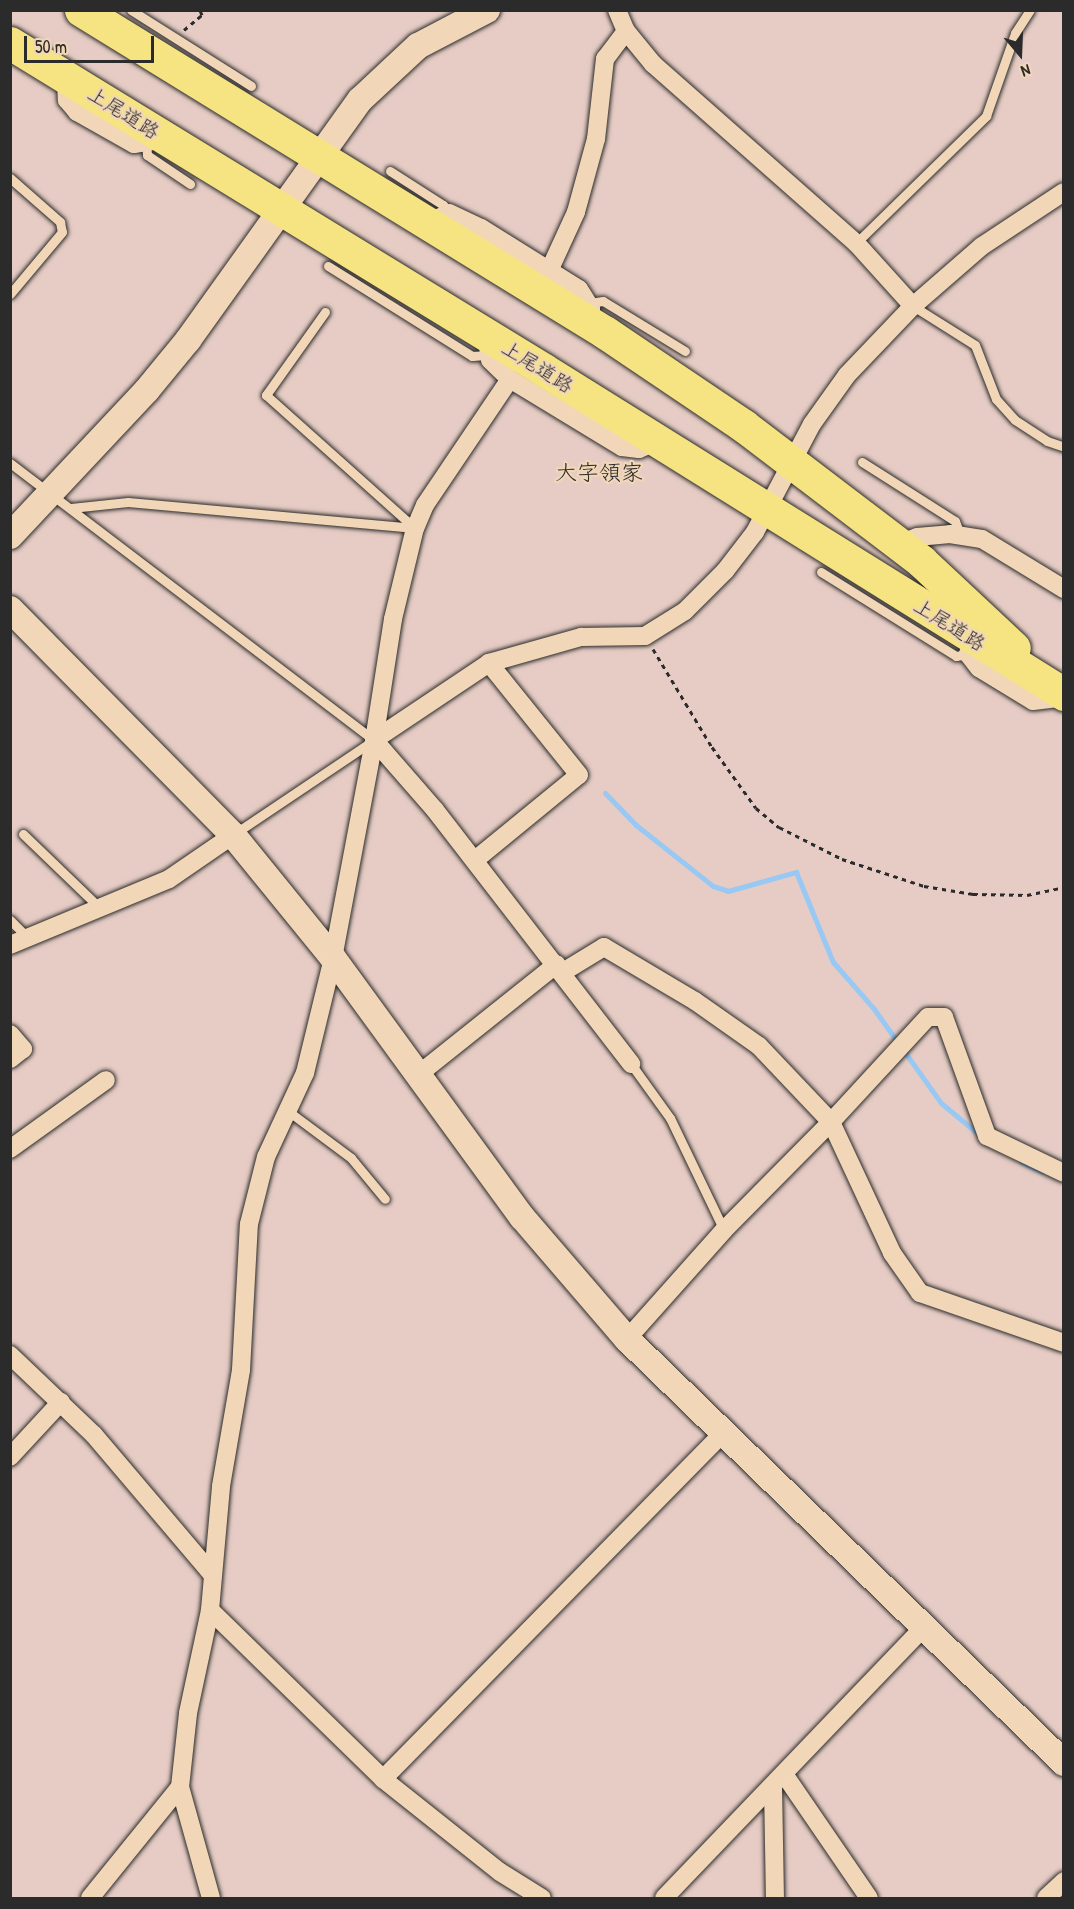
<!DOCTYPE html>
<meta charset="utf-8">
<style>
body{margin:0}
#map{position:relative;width:1074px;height:1909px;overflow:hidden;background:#e6ccc4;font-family:"Patrick Hand","Klee One",sans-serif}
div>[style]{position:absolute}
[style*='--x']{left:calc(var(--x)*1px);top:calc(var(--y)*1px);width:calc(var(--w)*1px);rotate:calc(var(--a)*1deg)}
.stream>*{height:5px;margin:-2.5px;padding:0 2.5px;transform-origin:2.5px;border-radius:2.5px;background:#98c8f4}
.path>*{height:3px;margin-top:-1.5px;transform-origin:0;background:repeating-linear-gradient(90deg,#2b2b2b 0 4.5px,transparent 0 9px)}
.roads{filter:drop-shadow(0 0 2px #2b2b2b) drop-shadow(0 0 2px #2b2b2b)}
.lane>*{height:9px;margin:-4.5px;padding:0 4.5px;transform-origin:4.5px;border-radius:4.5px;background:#f1d7b8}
.street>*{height:18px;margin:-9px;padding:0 9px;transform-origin:9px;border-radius:9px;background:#f1d7b8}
.secondary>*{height:26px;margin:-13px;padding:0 13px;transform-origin:13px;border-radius:13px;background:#f1d7b8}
.highway>*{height:33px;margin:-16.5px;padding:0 16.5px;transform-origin:16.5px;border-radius:16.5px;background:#f6e381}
span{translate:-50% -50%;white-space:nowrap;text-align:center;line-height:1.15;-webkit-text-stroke:4.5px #f1d7b8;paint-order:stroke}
.street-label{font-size:20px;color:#2b2b2b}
.quarter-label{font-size:22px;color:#2b2b2b}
.frame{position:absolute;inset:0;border:12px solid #2b2b2b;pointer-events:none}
.north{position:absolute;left:990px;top:24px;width:60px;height:60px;-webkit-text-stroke:4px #f1d7b8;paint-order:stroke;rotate:161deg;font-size:16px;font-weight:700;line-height:24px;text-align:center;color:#2b2b2b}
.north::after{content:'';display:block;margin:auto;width:21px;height:27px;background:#2b2b2b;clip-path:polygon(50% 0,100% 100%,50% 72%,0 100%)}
.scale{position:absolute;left:24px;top:36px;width:130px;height:27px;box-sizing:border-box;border:3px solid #2b2b2b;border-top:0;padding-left:8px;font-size:18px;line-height:21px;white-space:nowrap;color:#2b2b2b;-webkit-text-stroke:4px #f1d7b8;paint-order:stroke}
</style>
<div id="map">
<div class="stream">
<div style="--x:605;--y:793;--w:45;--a:45.9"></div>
<div style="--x:636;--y:825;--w:98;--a:38.4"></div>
<div style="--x:713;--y:886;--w:16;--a:18"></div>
<div style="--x:728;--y:891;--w:71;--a:-15.6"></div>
<div style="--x:796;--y:872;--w:97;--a:67.7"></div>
<div style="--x:833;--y:962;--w:62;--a:48.9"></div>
<div style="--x:874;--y:1009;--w:115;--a:54.5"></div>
<div style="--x:941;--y:1103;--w:53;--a:39.7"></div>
<div style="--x:1021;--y:1162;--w:23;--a:25"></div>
</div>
<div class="path">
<div style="--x:184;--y:30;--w:23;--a:-40"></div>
<div style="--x:202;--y:15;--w:5;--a:-112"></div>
<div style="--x:653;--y:649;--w:114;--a:59"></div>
<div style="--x:712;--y:747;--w:75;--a:54.2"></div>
<div style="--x:756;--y:808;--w:30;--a:40"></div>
<div style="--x:779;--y:827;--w:71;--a:26.9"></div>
<div style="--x:842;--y:859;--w:86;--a:18.2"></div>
<div style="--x:924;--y:886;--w:50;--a:9.3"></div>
<div style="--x:973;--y:894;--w:54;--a:1.1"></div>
<div style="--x:1027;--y:895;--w:38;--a:-12"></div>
</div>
<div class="roads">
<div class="lane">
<div style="--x:131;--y:10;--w:142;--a:32.3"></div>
<div style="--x:146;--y:143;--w:12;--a:85"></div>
<div style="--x:147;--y:155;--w:52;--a:34"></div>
<div style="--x:390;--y:171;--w:63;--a:32.7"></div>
<div style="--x:443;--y:205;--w:10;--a:53"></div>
<div style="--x:10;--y:178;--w:67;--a:41.3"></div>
<div style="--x:60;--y:222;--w:10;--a:79"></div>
<div style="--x:62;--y:232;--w:81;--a:130"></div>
<div style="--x:856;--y:243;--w:182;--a:-44.3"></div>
<div style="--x:986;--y:116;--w:88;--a:-70.7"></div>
<div style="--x:1015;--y:33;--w:27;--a:-57"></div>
<div style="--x:328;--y:266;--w:170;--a:32"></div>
<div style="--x:472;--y:356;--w:15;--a:-4"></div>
<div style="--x:589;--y:303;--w:14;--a:-8"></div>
<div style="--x:603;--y:301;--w:96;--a:31.4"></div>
<div style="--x:913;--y:306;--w:73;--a:32.2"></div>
<div style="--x:975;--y:345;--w:58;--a:68.7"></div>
<div style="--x:996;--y:399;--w:28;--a:48"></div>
<div style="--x:1015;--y:420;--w:38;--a:33"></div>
<div style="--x:1047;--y:441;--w:18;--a:19"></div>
<div style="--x:325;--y:312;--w:102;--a:125.4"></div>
<div style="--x:266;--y:395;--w:200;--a:41.8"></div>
<div style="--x:862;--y:462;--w:110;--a:32.4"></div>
<div style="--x:955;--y:521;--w:15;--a:70"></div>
<div style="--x:10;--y:463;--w:457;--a:37.3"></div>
<div style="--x:374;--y:740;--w:169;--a:146.1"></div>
<div style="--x:71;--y:508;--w:57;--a:-6"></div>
<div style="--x:128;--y:502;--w:288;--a:5.2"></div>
<div style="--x:821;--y:572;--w:159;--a:31.9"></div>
<div style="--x:956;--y:656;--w:12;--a:-9"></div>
<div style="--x:23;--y:834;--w:107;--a:43.9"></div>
<div style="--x:10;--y:920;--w:25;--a:45"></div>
<div style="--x:631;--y:1064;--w:67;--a:54.2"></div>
<div style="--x:670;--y:1118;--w:124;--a:64.3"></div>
<div style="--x:288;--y:1111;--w:79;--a:36.7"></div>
<div style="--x:351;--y:1158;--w:53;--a:50.3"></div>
</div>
<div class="street">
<div style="--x:617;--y:10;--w:23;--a:67"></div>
<div style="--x:626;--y:31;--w:43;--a:50.7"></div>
<div style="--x:653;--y:64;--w:271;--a:41.4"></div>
<div style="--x:856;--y:243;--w:85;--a:47.9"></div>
<div style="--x:66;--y:76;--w:24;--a:88"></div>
<div style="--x:67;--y:100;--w:16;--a:50"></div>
<div style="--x:77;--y:112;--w:65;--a:29.3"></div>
<div style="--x:134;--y:144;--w:20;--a:-9"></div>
<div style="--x:154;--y:141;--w:9;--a:-32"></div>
<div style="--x:427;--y:223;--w:24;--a:-24"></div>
<div style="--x:449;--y:213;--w:35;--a:25"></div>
<div style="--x:481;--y:228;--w:115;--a:31.9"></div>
<div style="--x:579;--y:289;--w:22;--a:58"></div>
<div style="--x:591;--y:308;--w:16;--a:90"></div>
<div style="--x:549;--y:271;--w:65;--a:-65.4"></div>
<div style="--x:576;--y:212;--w:76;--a:-74.7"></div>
<div style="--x:596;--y:139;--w:81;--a:-83.6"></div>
<div style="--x:605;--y:59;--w:35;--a:-53"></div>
<div style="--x:486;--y:334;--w:26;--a:81"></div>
<div style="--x:490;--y:360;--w:28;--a:44"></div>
<div style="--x:510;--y:379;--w:131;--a:31.3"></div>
<div style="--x:622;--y:447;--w:17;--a:7"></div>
<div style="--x:639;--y:449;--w:22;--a:-22"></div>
<div style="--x:510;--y:379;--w:152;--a:124"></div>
<div style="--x:425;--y:505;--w:25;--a:113"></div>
<div style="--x:415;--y:528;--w:94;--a:103.6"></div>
<div style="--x:393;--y:619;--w:122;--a:98.9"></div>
<div style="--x:374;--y:740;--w:93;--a:48.9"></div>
<div style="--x:435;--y:810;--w:321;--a:52.3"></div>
<div style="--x:899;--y:544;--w:19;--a:-21"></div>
<div style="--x:917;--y:537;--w:33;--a:-5"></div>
<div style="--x:950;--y:534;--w:32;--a:9"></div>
<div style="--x:982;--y:539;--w:96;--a:31.4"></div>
<div style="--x:973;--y:639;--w:16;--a:108"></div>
<div style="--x:968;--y:654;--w:18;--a:52"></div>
<div style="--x:979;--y:668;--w:63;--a:31.4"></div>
<div style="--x:1033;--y:701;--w:31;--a:-7"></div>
<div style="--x:475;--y:860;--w:134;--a:-39.3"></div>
<div style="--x:579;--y:775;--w:144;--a:-128.8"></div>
<div style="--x:10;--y:945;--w:172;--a:-22.5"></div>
<div style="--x:169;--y:879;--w:78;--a:-34.5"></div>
<div style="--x:563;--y:972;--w:48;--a:-31.4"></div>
<div style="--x:604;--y:947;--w:106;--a:30.7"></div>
<div style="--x:695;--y:1001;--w:78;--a:35.1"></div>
<div style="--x:759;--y:1046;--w:105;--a:46.5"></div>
<div style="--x:831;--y:1122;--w:145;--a:65"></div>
<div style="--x:892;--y:1253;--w:49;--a:55"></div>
<div style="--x:920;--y:1293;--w:152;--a:19.1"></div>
<div style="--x:10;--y:1034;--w:20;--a:49"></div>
<div style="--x:23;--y:1049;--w:16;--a:142"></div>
<div style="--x:419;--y:1074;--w:176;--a:-38.6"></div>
<div style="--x:10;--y:1149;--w:118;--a:-35.7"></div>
<div style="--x:627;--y:1339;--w:146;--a:-48.3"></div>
<div style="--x:724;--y:1230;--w:152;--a:-45.3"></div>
<div style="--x:831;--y:1122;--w:143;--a:-47.3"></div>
<div style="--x:928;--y:1017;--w:16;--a:0"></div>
<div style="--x:944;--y:1017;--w:127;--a:70.1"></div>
<div style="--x:987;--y:1136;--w:85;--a:25.7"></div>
<div style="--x:10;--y:1355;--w:116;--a:43.6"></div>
<div style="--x:94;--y:1435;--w:182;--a:49.7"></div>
<div style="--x:10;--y:1457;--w:75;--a:-47.2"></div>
<div style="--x:210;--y:1610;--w:242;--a:44.3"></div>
<div style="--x:383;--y:1779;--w:149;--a:38.5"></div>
<div style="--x:500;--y:1872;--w:49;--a:31.8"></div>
<div style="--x:784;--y:1774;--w:150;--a:55.6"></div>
<div style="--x:383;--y:1779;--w:487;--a:-45.5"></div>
<div style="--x:773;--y:1786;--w:112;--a:89"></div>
<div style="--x:90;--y:1898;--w:143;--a:-51"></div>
<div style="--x:211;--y:1898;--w:115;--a:-105.6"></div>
<div style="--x:180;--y:1787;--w:74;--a:-83.8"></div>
<div style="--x:188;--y:1713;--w:105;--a:-77.9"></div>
<div style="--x:210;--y:1610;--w:124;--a:-84.9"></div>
<div style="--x:221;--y:1486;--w:118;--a:-80.2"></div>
<div style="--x:241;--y:1370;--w:146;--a:-86.9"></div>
<div style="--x:249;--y:1224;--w:69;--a:-75.8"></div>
<div style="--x:266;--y:1157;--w:93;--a:-65.1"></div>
<div style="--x:305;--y:1073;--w:118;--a:-76.3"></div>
<div style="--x:333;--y:958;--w:222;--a:-79.3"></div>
<div style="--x:374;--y:740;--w:138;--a:-33.8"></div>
<div style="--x:489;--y:663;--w:96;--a:-15.8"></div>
<div style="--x:581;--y:637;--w:64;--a:-0.9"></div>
<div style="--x:645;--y:636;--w:47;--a:-32"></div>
<div style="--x:685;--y:611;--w:57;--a:-45"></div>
<div style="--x:725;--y:571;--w:49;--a:-52.4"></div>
<div style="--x:755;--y:532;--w:122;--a:-62.2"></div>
<div style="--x:812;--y:424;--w:60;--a:-54.5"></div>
<div style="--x:847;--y:375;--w:95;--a:-46.3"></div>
<div style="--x:913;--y:306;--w:91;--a:-41"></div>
<div style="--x:982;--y:246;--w:98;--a:-33.4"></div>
<div style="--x:664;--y:1898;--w:378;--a:-46.2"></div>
<div style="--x:1046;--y:1898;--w:25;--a:-43"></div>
</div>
<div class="secondary">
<div style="--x:10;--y:536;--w:200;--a:-46.8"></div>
<div style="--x:147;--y:390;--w:65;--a:-50.6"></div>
<div style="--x:188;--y:340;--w:295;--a:-54.4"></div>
<div style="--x:360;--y:100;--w:79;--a:-43"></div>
<div style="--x:418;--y:46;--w:78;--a:-27.6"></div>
<div style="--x:10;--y:609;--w:317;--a:45.4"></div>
<div style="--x:233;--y:835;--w:159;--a:50.9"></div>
<div style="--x:333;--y:958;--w:321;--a:53.9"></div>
<div style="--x:522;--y:1217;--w:161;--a:49.3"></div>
<div style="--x:627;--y:1339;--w:609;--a:44.13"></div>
</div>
<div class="highway">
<div style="--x:81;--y:10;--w:616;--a:31.6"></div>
<div style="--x:606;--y:333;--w:166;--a:34"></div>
<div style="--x:744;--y:426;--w:223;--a:37.3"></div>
<div style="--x:921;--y:561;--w:127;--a:43.1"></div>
<div style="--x:10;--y:43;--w:626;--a:31.48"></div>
<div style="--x:544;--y:370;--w:613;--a:31.93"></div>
</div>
</div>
<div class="street-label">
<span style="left:124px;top:112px;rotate:32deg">上尾道路</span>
<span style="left:538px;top:366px;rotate:32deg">上尾道路</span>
<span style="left:950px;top:624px;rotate:32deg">上尾道路</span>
</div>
<div class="quarter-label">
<span style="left:599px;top:473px">大字領家</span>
</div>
<div class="frame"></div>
<div class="north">N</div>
<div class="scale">50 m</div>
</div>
